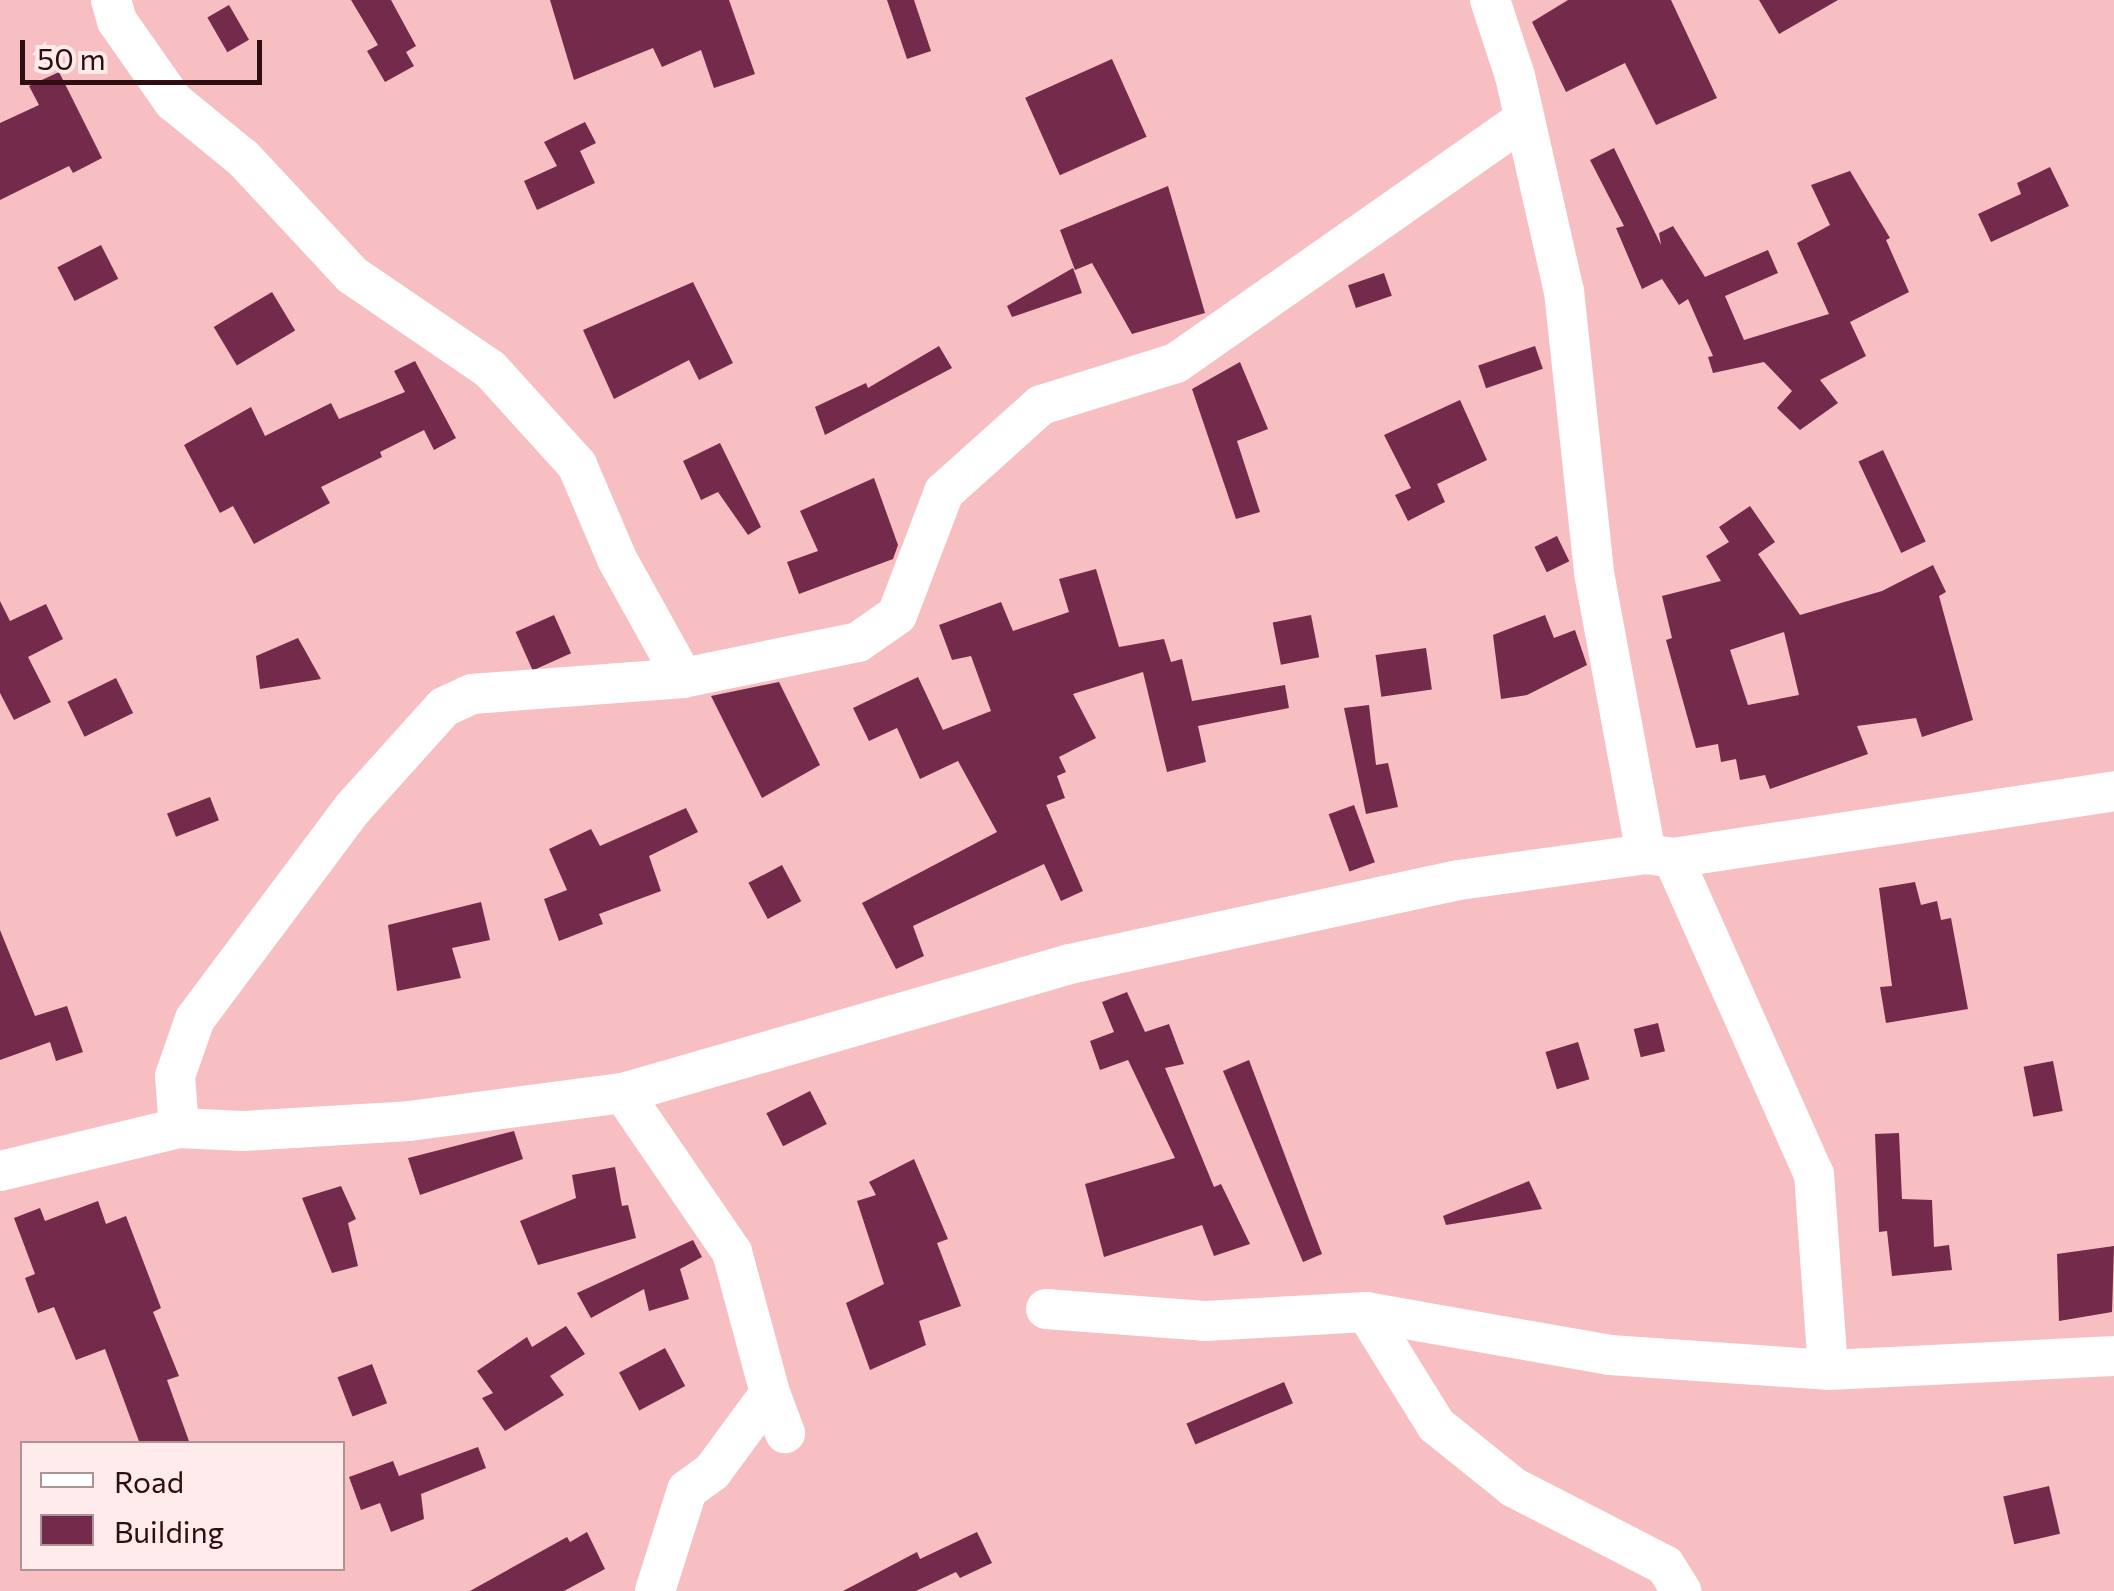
<!DOCTYPE html>
<style>
body{margin:0}
#map{position:relative;width:2114px;height:1591px;overflow:hidden;background:#f7bfc1;font-family:Commissioner,sans-serif}
div>[style]{position:absolute}
[style*='--x']{left:calc(var(--x)*1px);top:calc(var(--y)*1px);width:calc(var(--w)*1px);rotate:calc(var(--a)*1deg)}
.building>*{inset:0;background:#732a4b;transform-origin:0 0}
.minor>*{height:40px;margin:-20px;padding:0 20px;transform-origin:20px;border-radius:20px;background:#fff}
span{translate:-50% -50%;white-space:nowrap;text-align:center;line-height:1.15;-webkit-text-stroke:10px #ffebeb;paint-order:stroke}
.legend{position:absolute;left:20px;top:1441px;width:325px;height:130px;box-sizing:border-box;background:#ffebeb;border:2px solid #ac9394;margin:0;padding:12px 18px;list-style:none;font-size:30px;color:#2f0e12}
.legend li{display:flex;align-items:center;gap:20px;height:50px}
.legend b{width:50px;border:2px solid #ac9394}
.scale{position:absolute;left:20px;top:40px;width:242px;height:45px;box-sizing:border-box;border:5px solid #2f0e12;border-top:0;padding-left:12px;font-size:30px;line-height:35px;white-space:nowrap;color:#2f0e12;-webkit-text-stroke:8px #ffebeb;paint-order:stroke}
</style>
<div id="map">
<div class="building">
<div style="clip-path:polygon(351px 0,391px 0,416px 46px,406px 52px,414px 66px,385px 82px,367px 51px,378px 45px)"></div>
<div style="clip-path:polygon(550px 0,729px 0,755px 74px,714px 88px,701px 50px,662px 67px,653px 48px,574px 80px)"></div>
<div style="clip-path:polygon(887px 0,914px 0,931px 51px,907px 59px)"></div>
<div style="clip-path:polygon(1568px 0,1671px 0,1717px 98px,1656px 125px,1625px 63px,1566px 92px,1532px 22px)"></div>
<div style="clip-path:polygon(1759px 0,1838px 0,1779px 34px)"></div>
<div style="left:229px;top:5px;width:40px;height:25px;rotate:60deg"></div>
<div style="left:1112px;top:59px;width:85px;height:95px;rotate:66deg"></div>
<div style="clip-path:polygon(59px 72px,102px 158px,73px 173px,69px 166px,0 200px,0 123px,39px 105px,29px 86px)"></div>
<div style="clip-path:polygon(585px 122px,596px 143px,580px 151px,595px 183px,537px 210px,524px 181px,557px 166px,544px 142px)"></div>
<div style="clip-path:polygon(1614px 148px,1661px 245px,1659px 233px,1673px 226px,1705px 277px,1768px 250px,1778px 273px,1725px 296px,1744px 340px,1829px 314px,1797px 243px,1830px 225px,1811px 185px,1850px 171px,1890px 238px,1886px 240px,1909px 292px,1850px 322px,1866px 356px,1820px 380px,1838px 403px,1800px 430px,1777px 408px,1792px 391px,1764px 362px,1713px 373px,1708px 357px,1713px 356px,1688px 299px,1679px 305px,1662px 279px,1642px 289px,1616px 228px,1624px 226px,1590px 160px)"></div>
<div style="clip-path:polygon(2050px 167px,2069px 206px,1991px 242px,1978px 214px,2021px 194px,2017px 183px)"></div>
<div style="clip-path:polygon(1168px 186px,1205px 313px,1132px 334px,1092px 263px,1075px 270px,1060px 230px)"></div>
<div style="left:101px;top:245px;width:38px;height:49px;rotate:63deg"></div>
<div style="clip-path:polygon(1073px 268px,1082px 293px,1012px 317px,1007px 306px)"></div>
<div style="left:1384px;top:273px;width:24px;height:38px;rotate:71deg"></div>
<div style="clip-path:polygon(693px 282px,733px 363px,699px 380px,689px 360px,614px 399px,583px 330px)"></div>
<div style="left:272px;top:292px;width:45px;height:68px;rotate:59deg"></div>
<div style="clip-path:polygon(939px 346px,952px 368px,825px 435px,815px 407px,866px 383px,868px 388px)"></div>
<div style="left:1535px;top:346px;width:24px;height:60px;rotate:71deg"></div>
<div style="clip-path:polygon(415px 361px,456px 438px,434px 450px,424px 430px,380px 452px,382px 457px,321px 487px,330px 503px,254px 544px,233px 506px,220px 513px,184px 445px,251px 407px,265px 436px,331px 403px,339px 419px,405px 392px,394px 371px)"></div>
<div style="clip-path:polygon(1240px 362px,1268px 429px,1237px 441px,1260px 512px,1236px 519px,1192px 389px)"></div>
<div style="clip-path:polygon(1460px 400px,1487px 460px,1437px 484px,1445px 502px,1408px 521px,1395px 495px,1411px 488px,1384px 435px)"></div>
<div style="clip-path:polygon(720px 443px,761px 527px,748px 535px,718px 492px,701px 500px,683px 461px)"></div>
<div style="left:1883px;top:450px;width:101px;height:27px;rotate:65deg"></div>
<div style="clip-path:polygon(874px 478px,898px 545px,893px 559px,799px 594px,787px 562px,818px 551px,800px 511px)"></div>
<div style="clip-path:polygon(evenodd,1750px 506px,1775px 542px,1758px 554px,1800px 615px,1882px 591px,1933px 565px,1946px 592px,1939px 596px,1973px 720px,1922px 737px,1916px 718px,1857px 726px,1868px 754px,1770px 789px,1765px 775px,1740px 780px,1736px 759px,1721px 762px,1718px 744px,1696px 748px,1666px 640px,1672px 638px,1662px 596px,1721px 581px,1706px 556px,1729px 542px,1719px 527px,1750px 506px,1784px 632px,1799px 695px,1748px 705px,1730px 650px,1784px 632px)"></div>
<div style="left:1557px;top:536px;width:28px;height:25px;rotate:64deg"></div>
<div style="clip-path:polygon(1096px 569px,1119px 647px,1164px 639px,1171px 662px,1182px 659px,1192px 701px,1285px 685px,1289px 708px,1198px 726px,1206px 762px,1167px 772px,1143px 672px,1073px 694px,1096px 738px,1059px 757px,1066px 772px,1057px 776px,1065px 798px,1046px 805px,1083px 891px,1061px 901px,1044px 864px,913px 926px,924px 956px,896px 969px,862px 903px,997px 832px,958px 761px,920px 779px,897px 728px,869px 741px,853px 708px,918px 677px,943px 730px,991px 711px,971px 656px,952px 660px,939px 625px,1001px 602px,1013px 631px,1069px 612px,1059px 579px)"></div>
<div style="clip-path:polygon(0 601px,10px 621px,46px 604px,63px 639px,28px 657px,51px 702px,14px 720px,0 693px)"></div>
<div style="left:554px;top:615px;width:42px;height:42px;rotate:66deg"></div>
<div style="left:1311px;top:615px;width:43px;height:39px;rotate:79deg"></div>
<div style="clip-path:polygon(1545px 615px,1554px 638px,1575px 630px,1587px 665px,1527px 695px,1501px 699px,1493px 635px)"></div>
<div style="clip-path:polygon(298px 638px,321px 679px,260px 689px,256px 656px)"></div>
<div style="left:1426px;top:648px;width:42px;height:51px;rotate:82deg"></div>
<div style="left:116px;top:678px;width:39px;height:54px;rotate:64deg"></div>
<div style="clip-path:polygon(779px 682px,820px 765px,762px 798px,711px 696px)"></div>
<div style="clip-path:polygon(1369px 705px,1376px 765px,1388px 763px,1398px 807px,1366px 814px,1344px 708px)"></div>
<div style="left:210px;top:797px;width:25px;height:46px;rotate:69deg"></div>
<div style="left:1354px;top:805px;width:61px;height:27px;rotate:70deg"></div>
<div style="clip-path:polygon(686px 808px,698px 832px,649px 856px,661px 891px,599px 914px,603px 924px,559px 941px,544px 899px,567px 890px,549px 849px,591px 829px,600px 846px)"></div>
<div style="left:782px;top:865px;width:41px;height:38px;rotate:62deg"></div>
<div style="clip-path:polygon(1915px 882px,1921px 905px,1937px 901px,1941px 920px,1951px 918px,1968px 1009px,1886px 1023px,1880px 987px,1892px 986px,1879px 888px)"></div>
<div style="clip-path:polygon(481px 902px,490px 940px,452px 948px,461px 978px,397px 991px,388px 925px)"></div>
<div style="clip-path:polygon(0 930px,35px 1016px,67px 1006px,83px 1052px,56px 1061px,50px 1042px,0 1060px)"></div>
<div style="clip-path:polygon(1127px 992px,1145px 1032px,1169px 1024px,1184px 1064px,1165px 1068px,1214px 1187px,1221px 1184px,1250px 1244px,1214px 1256px,1202px 1225px,1104px 1257px,1085px 1184px,1175px 1158px,1128px 1060px,1100px 1070px,1090px 1041px,1114px 1032px,1102px 1002px)"></div>
<div style="left:1658px;top:1023px;width:29px;height:25px;rotate:76deg"></div>
<div style="left:1578px;top:1042px;width:39px;height:34px;rotate:73deg"></div>
<div style="clip-path:polygon(1249px 1060px,1322px 1254px,1303px 1262px,1223px 1071px)"></div>
<div style="left:2053px;top:1061px;width:51px;height:30px;rotate:79deg"></div>
<div style="left:810px;top:1091px;width:37px;height:49px;rotate:63deg"></div>
<div style="clip-path:polygon(514px 1131px,523px 1159px,420px 1195px,408px 1158px)"></div>
<div style="clip-path:polygon(1899px 1133px,1902px 1199px,1932px 1200px,1934px 1247px,1949px 1245px,1952px 1270px,1892px 1276px,1887px 1231px,1879px 1232px,1875px 1134px)"></div>
<div style="clip-path:polygon(914px 1159px,948px 1239px,937px 1243px,961px 1306px,919px 1321px,926px 1345px,870px 1370px,846px 1303px,884px 1284px,857px 1201px,876px 1195px,869px 1182px)"></div>
<div style="clip-path:polygon(615px 1167px,622px 1206px,628px 1205px,636px 1238px,538px 1265px,520px 1221px,576px 1198px,572px 1175px)"></div>
<div style="clip-path:polygon(1529px 1181px,1542px 1209px,1446px 1225px,1443px 1216px)"></div>
<div style="clip-path:polygon(341px 1186px,356px 1219px,348px 1223px,358px 1266px,332px 1273px,302px 1198px)"></div>
<div style="clip-path:polygon(98px 1201px,106px 1224px,126px 1216px,161px 1308px,153px 1312px,179px 1376px,167px 1380px,190px 1444px,140px 1444px,105px 1349px,76px 1360px,54px 1307px,38px 1313px,25px 1278px,35px 1274px,14px 1218px,40px 1208px,45px 1221px)"></div>
<div style="clip-path:polygon(693px 1240px,702px 1257px,680px 1269px,689px 1299px,649px 1311px,644px 1289px,591px 1318px,577px 1293px)"></div>
<div style="clip-path:polygon(2114px 1246px,2112px 1312px,2059px 1321px,2057px 1254px)"></div>
<div style="clip-path:polygon(566px 1326px,585px 1354px,550px 1376px,564px 1395px,505px 1431px,482px 1398px,493px 1393px,477px 1371px,527px 1337px,532px 1347px)"></div>
<div style="left:665px;top:1348px;width:43px;height:52px;rotate:62deg"></div>
<div style="left:372px;top:1364px;width:42px;height:37px;rotate:69deg"></div>
<div style="left:1284px;top:1382px;width:23px;height:106px;rotate:67deg"></div>
<div style="clip-path:polygon(478px 1447px,486px 1468px,421px 1494px,424px 1519px,391px 1532px,380px 1503px,361px 1510px,349px 1477px,393px 1461px,399px 1476px)"></div>
<div style="left:2049px;top:1486px;width:49px;height:47px;rotate:77deg"></div>
<div style="clip-path:polygon(587px 1532px,605px 1569px,564px 1591px,470px 1591px,567px 1537px,570px 1542px)"></div>
<div style="clip-path:polygon(977px 1532px,992px 1563px,960px 1578px,956px 1572px,916px 1591px,843px 1591px,917px 1552px,920px 1559px)"></div>
</div>
<div class="minor">
<div style="--x:111;--y:0;--w:22;--a:74"></div>
<div style="--x:117;--y:21;--w:98;--a:55"></div>
<div style="--x:173;--y:101;--w:90;--a:39.2"></div>
<div style="--x:243;--y:158;--w:160;--a:47"></div>
<div style="--x:352;--y:275;--w:167;--a:34.3"></div>
<div style="--x:490;--y:369;--w:130;--a:47.8"></div>
<div style="--x:577;--y:465;--w:102;--a:66.9"></div>
<div style="--x:617;--y:559;--w:136;--a:61"></div>
<div style="--x:1490;--y:0;--w:80;--a:71.8"></div>
<div style="--x:1515;--y:76;--w:221;--a:77.2"></div>
<div style="--x:1564;--y:291;--w:284;--a:83.9"></div>
<div style="--x:1594;--y:573;--w:286;--a:79.5"></div>
<div style="--x:1673;--y:858;--w:346;--a:66"></div>
<div style="--x:1814;--y:1174;--w:196;--a:85.9"></div>
<div style="--x:1828;--y:1370;--w:286;--a:-2.8"></div>
<div style="--x:623;--y:1093;--w:193;--a:55.6"></div>
<div style="--x:732;--y:1252;--w:146;--a:74.9"></div>
<div style="--x:179;--y:1128;--w:52;--a:-94.4"></div>
<div style="--x:175;--y:1076;--w:60;--a:-70.7"></div>
<div style="--x:195;--y:1019;--w:264;--a:-53.2"></div>
<div style="--x:353;--y:808;--w:136;--a:-48"></div>
<div style="--x:444;--y:707;--w:31;--a:-25"></div>
<div style="--x:472;--y:694;--w:212;--a:-4.3"></div>
<div style="--x:683;--y:678;--w:179;--a:-11.6"></div>
<div style="--x:858;--y:642;--w:47;--a:-34.7"></div>
<div style="--x:897;--y:615;--w:132;--a:-69.1"></div>
<div style="--x:944;--y:492;--w:130;--a:-41.9"></div>
<div style="--x:1041;--y:405;--w:141;--a:-17.3"></div>
<div style="--x:1176;--y:363;--w:424;--a:-35"></div>
<div style="--x:0;--y:1171;--w:184;--a:-13.5"></div>
<div style="--x:179;--y:1128;--w:64;--a:2.7"></div>
<div style="--x:243;--y:1131;--w:166;--a:-3.4"></div>
<div style="--x:409;--y:1121;--w:216;--a:-7.5"></div>
<div style="--x:623;--y:1093;--w:465;--a:-16.1"></div>
<div style="--x:1070;--y:964;--w:398;--a:-12.2"></div>
<div style="--x:1459;--y:880;--w:189;--a:-7.9"></div>
<div style="--x:1646;--y:854;--w:27;--a:8"></div>
<div style="--x:1673;--y:858;--w:446;--a:-8.6"></div>
<div style="--x:1046;--y:1309;--w:159;--a:4.3"></div>
<div style="--x:1205;--y:1321;--w:161;--a:-3.2"></div>
<div style="--x:1366;--y:1312;--w:248;--a:10"></div>
<div style="--x:1610;--y:1355;--w:219;--a:3.9"></div>
<div style="--x:1366;--y:1312;--w:133;--a:58.2"></div>
<div style="--x:1436;--y:1425;--w:99;--a:38.8"></div>
<div style="--x:1513;--y:1487;--w:171;--a:27.2"></div>
<div style="--x:1665;--y:1565;--w:31;--a:58"></div>
<div style="--x:655;--y:1591;--w:106;--a:-72.4"></div>
<div style="--x:687;--y:1490;--w:31;--a:-36"></div>
<div style="--x:712;--y:1472;--w:98;--a:-53.7"></div>
<div style="--x:770;--y:1393;--w:43;--a:69.4"></div>
</div>
<ul class="legend">
<li><b style="height:12px;background:#fff"></b>Road</li>
<li><b style="height:28px;background:#732a4b"></b>Building</li>
</ul>
<div class="scale">50 m</div>
</div>
